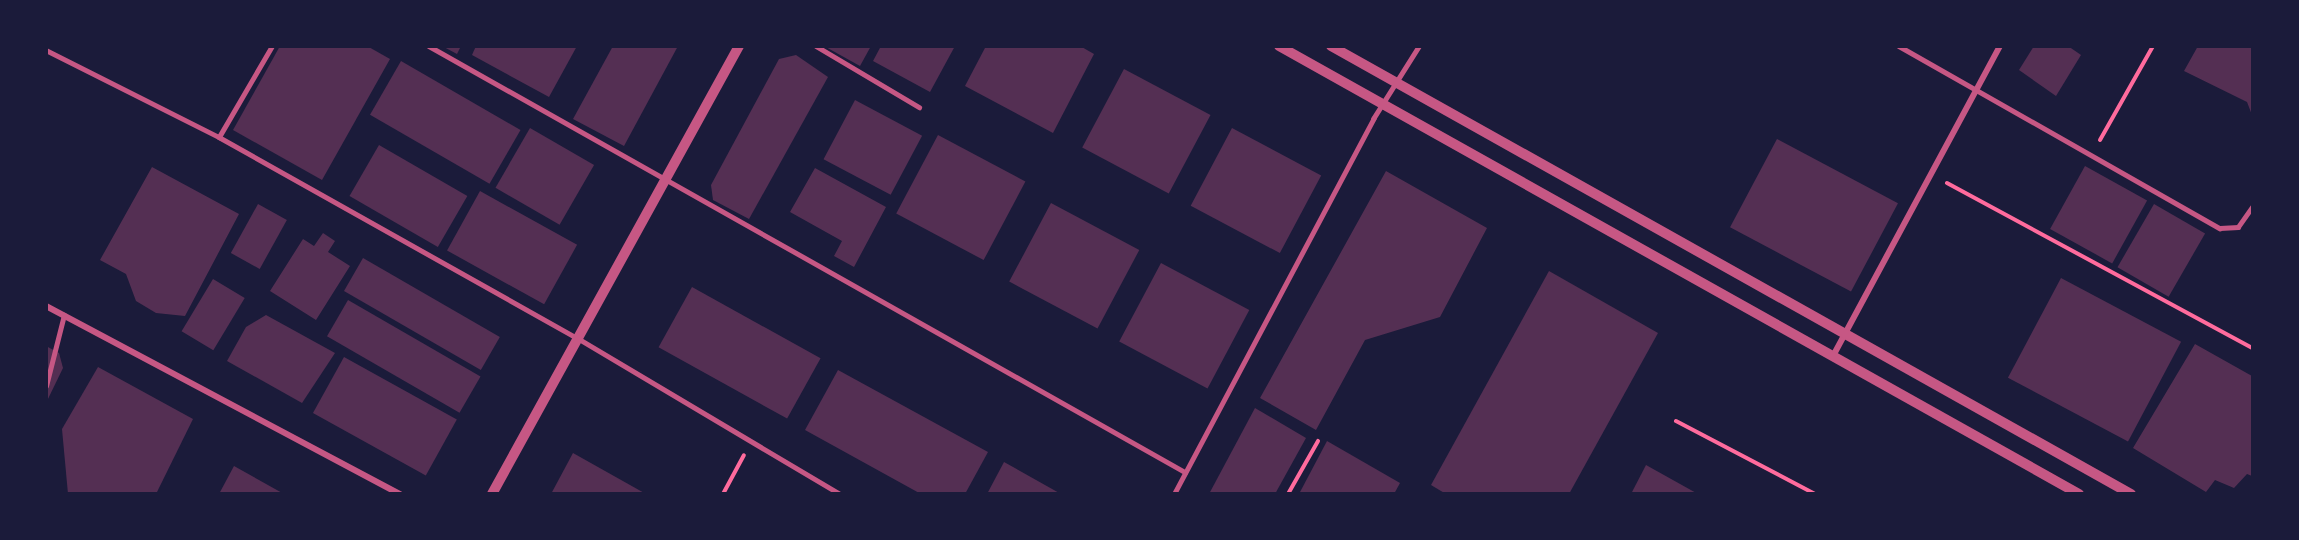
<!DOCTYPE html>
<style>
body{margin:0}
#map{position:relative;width:2299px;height:540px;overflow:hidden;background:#1b1b3a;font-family:"Work Sans",sans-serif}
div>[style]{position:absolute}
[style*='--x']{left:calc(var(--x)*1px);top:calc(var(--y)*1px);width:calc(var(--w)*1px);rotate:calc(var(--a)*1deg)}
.building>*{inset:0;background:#542f53;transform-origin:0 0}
.path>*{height:4px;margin:-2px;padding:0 2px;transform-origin:2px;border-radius:2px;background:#ff6b9d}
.service>*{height:4.5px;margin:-2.25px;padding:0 2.25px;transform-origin:2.25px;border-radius:2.25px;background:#c65784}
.minor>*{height:6px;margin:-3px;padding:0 3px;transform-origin:3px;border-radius:3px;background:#c65784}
.tertiary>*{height:10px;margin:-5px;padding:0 5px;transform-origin:5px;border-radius:5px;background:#c65784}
span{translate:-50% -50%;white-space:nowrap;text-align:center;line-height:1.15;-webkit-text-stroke:5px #1b1b3a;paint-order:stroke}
.frame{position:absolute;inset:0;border:48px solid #1b1b3a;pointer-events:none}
</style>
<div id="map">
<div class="building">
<div style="clip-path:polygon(280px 46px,367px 46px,390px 59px,322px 180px,233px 130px)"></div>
<div style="clip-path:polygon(442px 46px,461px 46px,457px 54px)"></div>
<div style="clip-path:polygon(476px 46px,577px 46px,549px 97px,472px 55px)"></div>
<div style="clip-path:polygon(678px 46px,624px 146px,573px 119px,613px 46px)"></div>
<div style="clip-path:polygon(824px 46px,871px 46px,860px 66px)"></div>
<div style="clip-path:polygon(881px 46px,955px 46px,930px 92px,873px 61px)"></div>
<div style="clip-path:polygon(986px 46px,1080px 46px,1094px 54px,1053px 133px,965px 86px)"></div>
<div style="clip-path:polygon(2034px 46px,2068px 46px,2081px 55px,2056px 96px,2019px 70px)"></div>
<div style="clip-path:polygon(2198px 46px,2252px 46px,2252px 115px,2247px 102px,2184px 71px)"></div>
<div style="clip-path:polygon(796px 55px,828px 77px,749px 219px,713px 200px,711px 185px,779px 59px)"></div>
<div style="left:401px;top:61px;width:138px;height:62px;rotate:30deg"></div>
<div style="left:1124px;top:69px;width:98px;height:89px;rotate:28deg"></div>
<div style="left:855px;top:100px;width:76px;height:67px;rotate:28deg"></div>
<div style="left:530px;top:128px;width:74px;height:69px;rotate:30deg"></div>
<div style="left:1232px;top:128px;width:101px;height:88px;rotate:28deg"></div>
<div style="left:938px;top:135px;width:99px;height:89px;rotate:28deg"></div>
<div style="left:1777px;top:139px;width:137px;height:100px;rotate:28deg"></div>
<div style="left:379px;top:145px;width:102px;height:59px;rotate:30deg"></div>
<div style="left:2085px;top:166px;width:71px;height:72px;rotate:29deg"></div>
<div style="clip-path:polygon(152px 167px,239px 214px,185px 316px,156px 313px,136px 301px,126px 274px,100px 260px)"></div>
<div style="clip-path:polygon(815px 168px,886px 207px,854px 267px,834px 256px,842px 241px,790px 212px)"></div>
<div style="clip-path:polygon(1386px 171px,1487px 228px,1440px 317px,1365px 340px,1316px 430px,1260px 398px)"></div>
<div style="left:480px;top:191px;width:111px;height:68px;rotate:29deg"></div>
<div style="left:1051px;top:203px;width:100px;height:89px;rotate:28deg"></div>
<div style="left:258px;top:204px;width:33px;height:56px;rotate:29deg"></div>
<div style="left:2154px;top:204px;width:59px;height:73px;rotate:30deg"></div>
<div style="clip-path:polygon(323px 233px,335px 241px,328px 252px,350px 266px,316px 320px,270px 291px,303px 239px,314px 246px)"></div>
<div style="left:363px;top:258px;width:158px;height:38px;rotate:30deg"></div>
<div style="left:1161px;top:263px;width:100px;height:89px;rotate:28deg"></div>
<div style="clip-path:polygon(1549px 271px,1658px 333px,1569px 494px,1446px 494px,1431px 485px)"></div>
<div style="left:2061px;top:278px;width:136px;height:113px;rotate:28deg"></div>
<div style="left:213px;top:279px;width:37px;height:61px;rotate:31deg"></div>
<div style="left:692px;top:287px;width:147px;height:69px;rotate:29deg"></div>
<div style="left:348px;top:300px;width:153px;height:42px;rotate:30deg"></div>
<div style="clip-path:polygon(266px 315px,335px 353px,302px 403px,227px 361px,246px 327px)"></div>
<div style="clip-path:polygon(2195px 344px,2252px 376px,2252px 476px,2247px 474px,2234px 488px,2215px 480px,2206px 492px,2133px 448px)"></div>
<div style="clip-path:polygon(46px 346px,59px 353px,63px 368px,46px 403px)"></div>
<div style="left:344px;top:357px;width:129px;height:64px;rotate:29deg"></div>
<div style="clip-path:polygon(98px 367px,193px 419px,156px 494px,68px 494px,62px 429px)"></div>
<div style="clip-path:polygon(838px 370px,988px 452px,965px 494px,921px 494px,805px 430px)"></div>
<div style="clip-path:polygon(1255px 408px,1306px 438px,1275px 494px,1209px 494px)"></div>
<div style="clip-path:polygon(1327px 441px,1400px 483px,1394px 494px,1299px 494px)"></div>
<div style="clip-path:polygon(573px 453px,646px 494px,551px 494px)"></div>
<div style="clip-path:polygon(1004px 462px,1061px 494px,987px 494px)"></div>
<div style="clip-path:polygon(1646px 465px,1698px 494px,1631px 494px)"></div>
<div style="clip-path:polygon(234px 466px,284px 494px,219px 494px)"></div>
</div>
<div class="path">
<div style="--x:2100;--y:140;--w:108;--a:-60.6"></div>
<div style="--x:1947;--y:183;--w:347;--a:28.4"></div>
<div style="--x:1676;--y:421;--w:157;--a:27.7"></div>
<div style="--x:723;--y:494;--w:44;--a:-61.7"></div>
<div style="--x:1288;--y:494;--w:61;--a:-60.5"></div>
</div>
<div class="service">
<div style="--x:429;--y:46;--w:868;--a:29.4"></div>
<div style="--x:816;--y:46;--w:120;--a:30.6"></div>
<div style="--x:1899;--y:46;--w:369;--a:29.6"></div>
<div style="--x:2220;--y:228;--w:18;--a:-3"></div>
<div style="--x:2238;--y:227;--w:24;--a:-55"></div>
<div style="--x:46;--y:50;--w:194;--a:26.7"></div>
<div style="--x:219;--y:137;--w:413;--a:29.3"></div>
<div style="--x:579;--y:339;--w:304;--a:30.7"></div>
<div style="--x:219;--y:137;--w:105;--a:-59.8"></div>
<div style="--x:46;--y:386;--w:73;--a:-75.8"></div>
<div style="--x:1174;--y:494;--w:425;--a:-62"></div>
<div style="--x:1373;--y:119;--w:86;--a:-57.8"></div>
</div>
<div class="minor">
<div style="--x:46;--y:306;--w:401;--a:28"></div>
<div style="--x:1833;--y:356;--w:352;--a:-61.7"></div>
</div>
<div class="tertiary">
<div style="--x:1279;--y:46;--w:917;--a:29.25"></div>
<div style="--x:1331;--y:46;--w:917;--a:29.25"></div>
<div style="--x:492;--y:494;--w:512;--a:-61.13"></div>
</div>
<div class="frame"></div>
</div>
